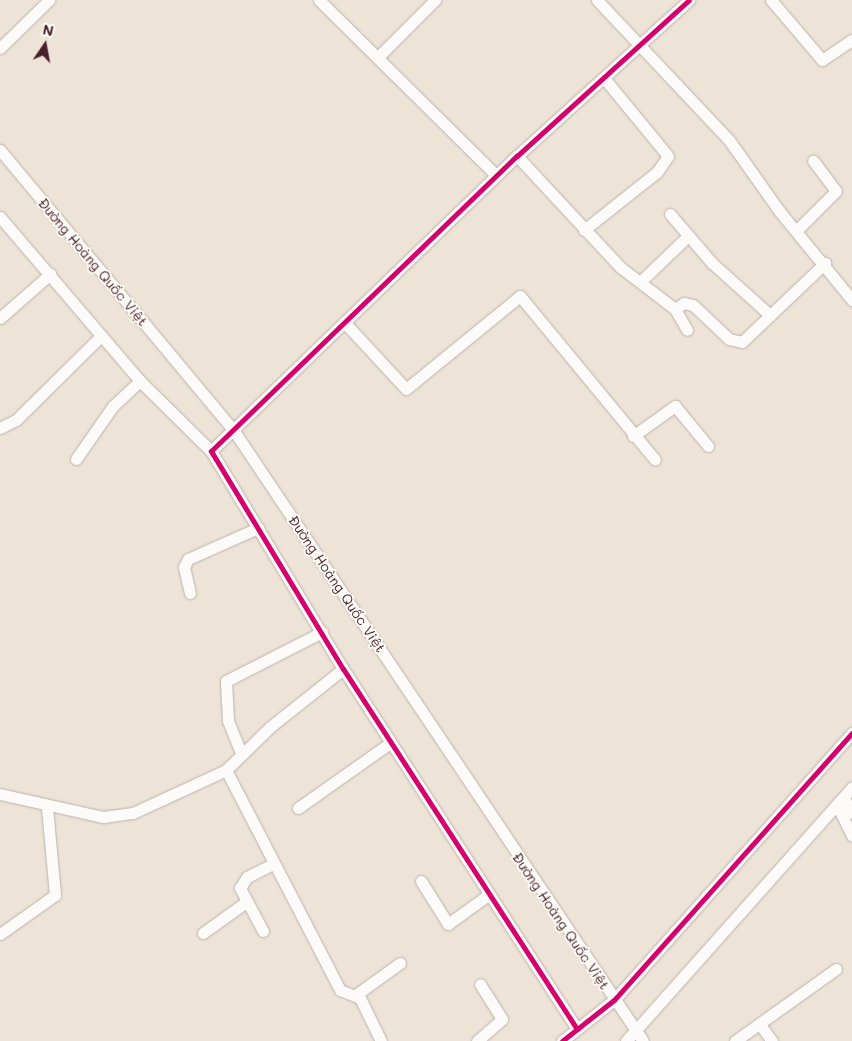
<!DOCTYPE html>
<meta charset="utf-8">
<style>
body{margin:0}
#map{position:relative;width:852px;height:1041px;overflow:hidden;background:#ede4d7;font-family:Mali,sans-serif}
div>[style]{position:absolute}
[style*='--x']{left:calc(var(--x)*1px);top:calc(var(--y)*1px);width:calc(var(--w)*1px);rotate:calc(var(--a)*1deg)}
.roads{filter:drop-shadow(0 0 1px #bdb2ac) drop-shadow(0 0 1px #bdb2ac)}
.minor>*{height:11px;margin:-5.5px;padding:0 5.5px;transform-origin:5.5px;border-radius:5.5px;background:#fcfbf9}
.cycleway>*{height:5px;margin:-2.5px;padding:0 2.5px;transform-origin:2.5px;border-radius:2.5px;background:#d6006c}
span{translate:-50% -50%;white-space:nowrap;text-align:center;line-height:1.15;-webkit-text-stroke:4px #fdfcf7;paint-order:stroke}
.street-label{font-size:14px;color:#4a1f2b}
.north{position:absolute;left:20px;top:20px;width:50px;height:50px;-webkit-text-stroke:4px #fdfcf7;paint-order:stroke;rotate:12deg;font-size:14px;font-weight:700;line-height:20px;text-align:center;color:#4a1f2b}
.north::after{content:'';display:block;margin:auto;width:18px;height:22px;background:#4a1f2b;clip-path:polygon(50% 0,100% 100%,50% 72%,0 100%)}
</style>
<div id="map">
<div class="roads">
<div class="minor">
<div style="--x:319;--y:0;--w:249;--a:44.7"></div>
<div style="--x:597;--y:0;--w:192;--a:46.7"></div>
<div style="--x:729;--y:140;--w:88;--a:54.7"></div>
<div style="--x:780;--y:212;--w:114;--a:50.7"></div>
<div style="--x:771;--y:0;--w:79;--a:49.6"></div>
<div style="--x:822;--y:60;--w:36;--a:-34"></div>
<div style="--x:0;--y:48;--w:69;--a:-44.4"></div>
<div style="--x:378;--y:57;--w:81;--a:-45"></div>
<div style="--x:0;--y:150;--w:366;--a:50.2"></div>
<div style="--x:234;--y:431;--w:734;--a:56.16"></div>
<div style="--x:517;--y:156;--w:151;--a:47.1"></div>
<div style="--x:620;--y:267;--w:69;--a:37.4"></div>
<div style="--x:675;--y:309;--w:24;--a:60"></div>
<div style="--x:670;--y:214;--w:65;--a:49.4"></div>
<div style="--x:712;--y:263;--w:78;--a:41.9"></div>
<div style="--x:0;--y:217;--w:216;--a:49.5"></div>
<div style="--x:140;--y:381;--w:100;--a:44.6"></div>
<div style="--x:584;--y:230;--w:93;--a:-38.5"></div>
<div style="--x:657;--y:172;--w:19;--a:-55"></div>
<div style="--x:668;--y:156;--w:101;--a:-129.4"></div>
<div style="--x:797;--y:230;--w:55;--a:-45"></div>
<div style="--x:836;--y:191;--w:38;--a:-127"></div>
<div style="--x:641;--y:281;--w:65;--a:-43.8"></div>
<div style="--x:675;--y:309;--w:11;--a:-34"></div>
<div style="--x:684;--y:303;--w:9;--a:13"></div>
<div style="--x:693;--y:305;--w:50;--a:43.4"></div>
<div style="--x:729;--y:339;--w:13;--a:13"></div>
<div style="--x:742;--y:342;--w:115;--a:-43.6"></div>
<div style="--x:0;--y:318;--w:67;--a:-41.3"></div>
<div style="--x:344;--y:322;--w:91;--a:47.2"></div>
<div style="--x:406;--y:389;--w:147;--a:-39.2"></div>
<div style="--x:520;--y:296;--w:212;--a:50.5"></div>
<div style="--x:0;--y:428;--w:18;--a:-27"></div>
<div style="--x:16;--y:420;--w:120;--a:-44.7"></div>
<div style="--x:633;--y:436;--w:52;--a:-35.5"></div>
<div style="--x:675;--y:406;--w:52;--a:50.5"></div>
<div style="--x:76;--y:459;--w:65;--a:-55.1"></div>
<div style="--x:113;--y:406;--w:37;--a:-43"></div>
<div style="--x:190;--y:593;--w:27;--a:-103"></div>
<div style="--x:184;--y:567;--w:9;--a:-63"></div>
<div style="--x:188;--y:559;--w:77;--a:-23.9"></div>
<div style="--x:241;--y:753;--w:35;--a:-112"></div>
<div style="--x:228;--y:720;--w:39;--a:-93"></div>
<div style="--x:226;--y:681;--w:108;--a:-27"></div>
<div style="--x:226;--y:770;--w:248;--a:62.6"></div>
<div style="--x:340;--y:990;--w:22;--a:22"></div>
<div style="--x:360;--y:998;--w:48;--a:64"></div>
<div style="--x:0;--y:794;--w:106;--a:12.6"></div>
<div style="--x:103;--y:817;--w:30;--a:-8"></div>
<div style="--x:133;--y:813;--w:102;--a:-24.8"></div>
<div style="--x:226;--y:770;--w:62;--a:-44.3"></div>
<div style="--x:270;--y:727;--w:93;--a:-38.5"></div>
<div style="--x:844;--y:798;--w:17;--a:62"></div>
<div style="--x:837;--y:805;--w:34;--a:64"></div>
<div style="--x:298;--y:808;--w:113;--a:-35.2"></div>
<div style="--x:421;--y:881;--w:51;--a:57.9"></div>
<div style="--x:448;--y:924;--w:49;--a:-35.9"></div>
<div style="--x:263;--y:931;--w:49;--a:-118.1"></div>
<div style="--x:240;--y:888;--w:13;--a:-58"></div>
<div style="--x:247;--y:877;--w:28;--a:-27"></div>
<div style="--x:203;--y:933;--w:53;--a:-35.8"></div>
<div style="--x:0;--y:934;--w:67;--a:-35.3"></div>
<div style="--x:55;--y:895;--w:88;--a:-95.2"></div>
<div style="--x:357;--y:994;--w:53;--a:-35.8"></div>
<div style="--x:761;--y:1026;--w:19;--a:54"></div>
<div style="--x:577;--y:1029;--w:429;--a:-123"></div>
<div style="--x:343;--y:669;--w:255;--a:-121.2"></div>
<div style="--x:211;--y:451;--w:425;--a:-44"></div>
<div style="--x:517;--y:156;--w:232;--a:-42.2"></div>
<div style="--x:477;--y:1041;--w:33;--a:-41"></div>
<div style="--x:502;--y:1019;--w:41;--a:-122.2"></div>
<div style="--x:562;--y:1041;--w:66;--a:-38.3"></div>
<div style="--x:614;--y:1000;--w:358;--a:-48.3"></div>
<div style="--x:626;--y:1041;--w:340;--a:-48.3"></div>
<div style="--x:735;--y:1041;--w:124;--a:-35.5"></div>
</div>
</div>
<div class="cycleway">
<div style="--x:577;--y:1029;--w:429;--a:-123"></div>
<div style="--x:343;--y:669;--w:255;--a:-121.2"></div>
<div style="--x:211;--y:451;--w:425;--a:-44"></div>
<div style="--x:517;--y:156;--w:232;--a:-42.2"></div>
<div style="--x:562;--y:1041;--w:66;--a:-38.3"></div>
<div style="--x:614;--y:1000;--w:358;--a:-48.3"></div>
</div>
<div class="street-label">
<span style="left:93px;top:262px;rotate:50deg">Đường Hoàng Quốc Việt</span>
<span style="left:337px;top:584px;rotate:56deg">Đường Hoàng Quốc Việt</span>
<span style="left:561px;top:921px;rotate:56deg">Đường Hoàng Quốc Việt</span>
</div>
<div class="north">N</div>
</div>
